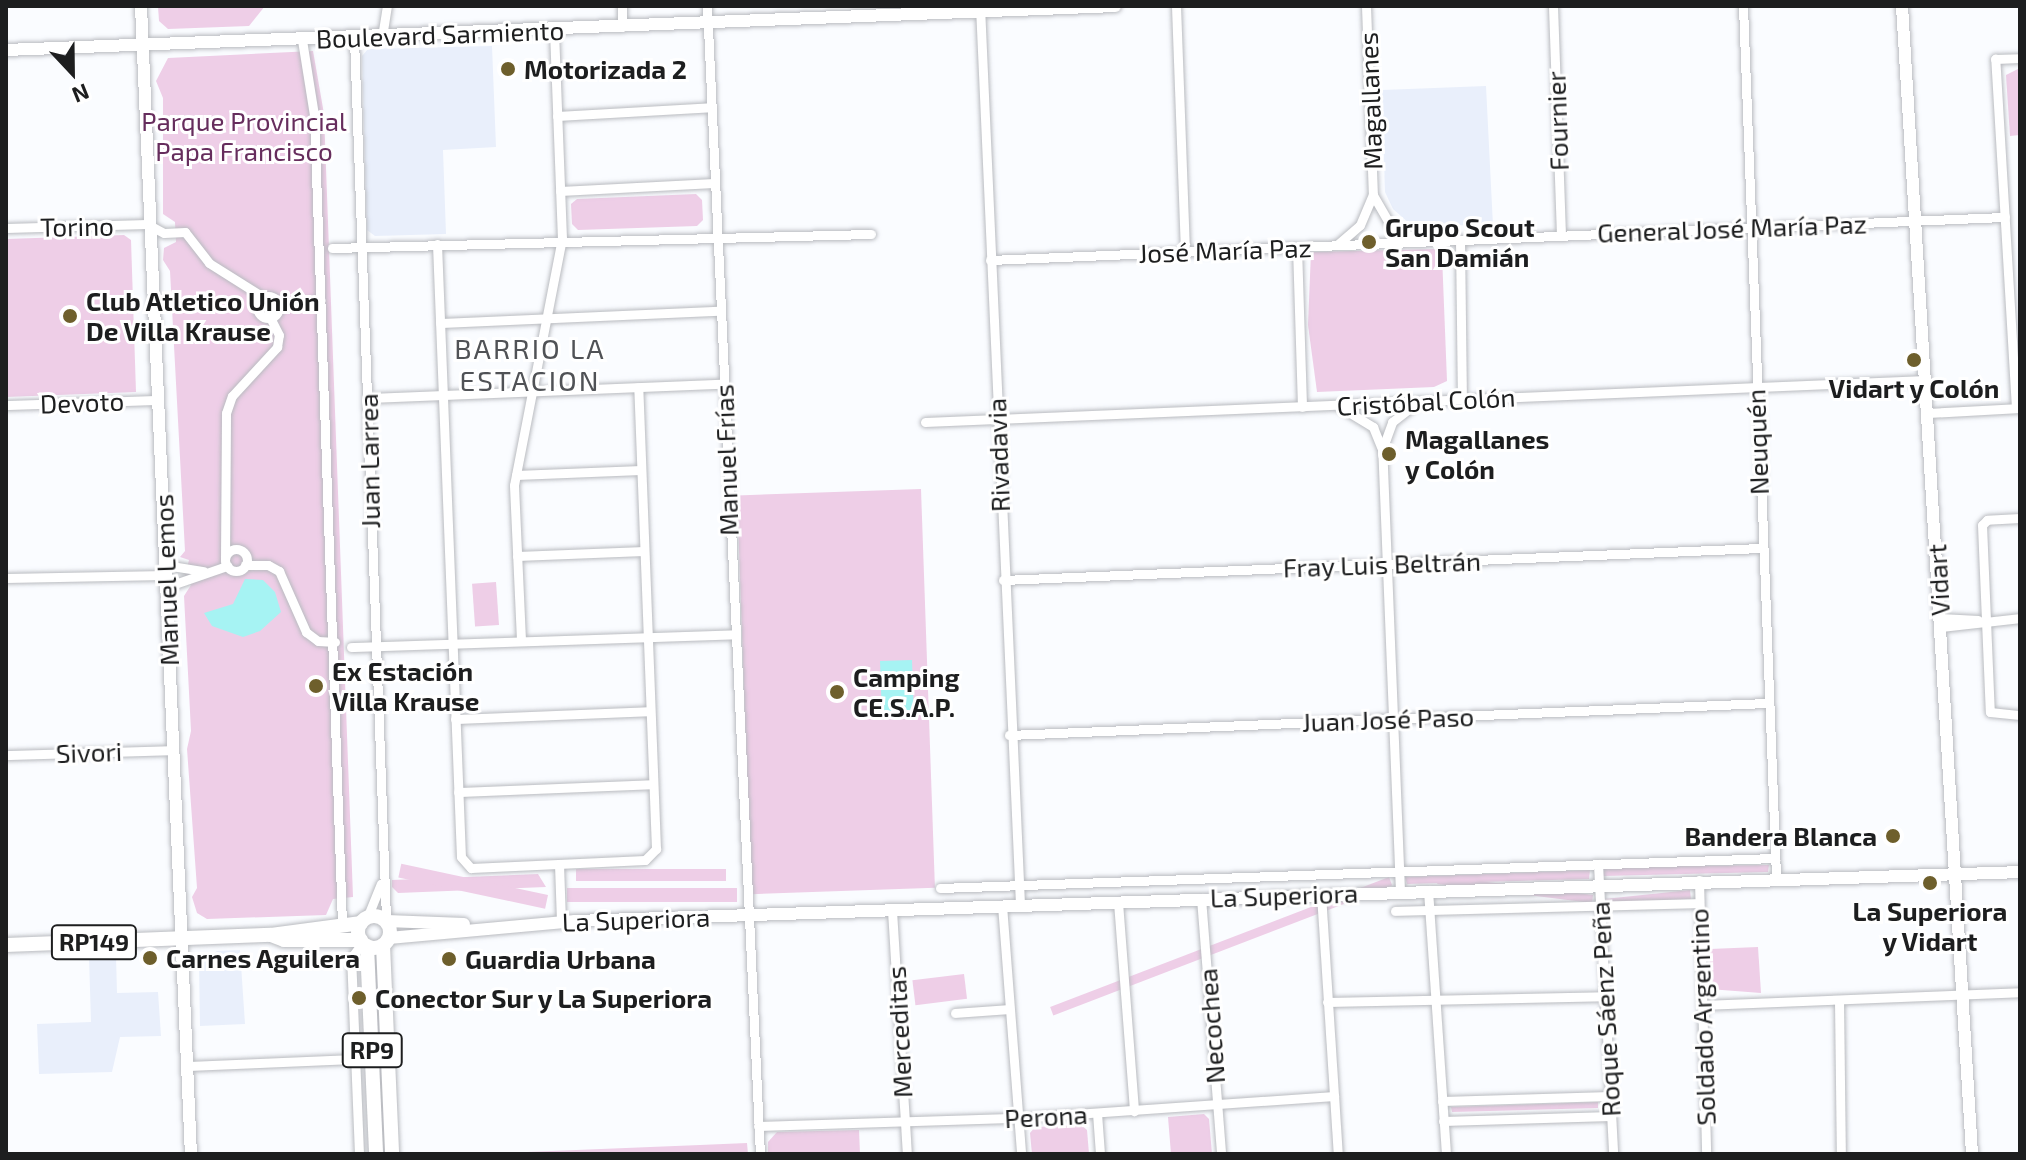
<!DOCTYPE html>
<meta charset="utf-8">
<style>
body{margin:0}
#map{position:relative;width:2026px;height:1160px;overflow:hidden;background:#fafcff;font-family:"Exo 2",sans-serif}
div>[style]{position:absolute}
[style*='--x']{left:calc(var(--x)*1px);top:calc(var(--y)*1px);width:calc(var(--w)*1px);rotate:calc(var(--a)*1deg)}
.built>*{inset:0;background:#e9effb}
.green>*{inset:0;background:#eecee7;transform-origin:0 0}
.water>*{inset:0;background:#a6f3f3;transform-origin:0 0}
.roads{filter:drop-shadow(0 0 2px #b9bbc0) drop-shadow(0 0 2px #b9bbc0)}
.street>*{height:9px;margin:-4.5px;padding:0 4.5px;transform-origin:4.5px;border-radius:4.5px;background:#fff}
.street>.ring{margin:-4.5px;padding:0;box-sizing:content-box;background:none;border:9px solid #fff;border-radius:50%}
.secondary>*{height:12px;margin:-6px;padding:0 6px;transform-origin:6px;border-radius:6px;background:#fff}
.primary>*{height:14px;margin:-7px;padding:0 7px;transform-origin:7px;border-radius:7px;background:#fff}
.primary>.ring{margin:-7px;padding:0;box-sizing:content-box;background:none;border:14px solid #fff;border-radius:50%}
.dots>*{width:22px;height:22px;translate:-50% -50%;box-sizing:border-box;border:4px solid #fff;border-radius:50%}
span{translate:-50% -50%;white-space:nowrap;text-align:center;line-height:1.15;-webkit-text-stroke:6px #fff;paint-order:stroke}
.shield-label span{padding:2px 6px;background:#fff;border:2px solid;border-radius:6px;-webkit-text-stroke-width:0}
.shield-label{font-size:24px;color:#1d1e1f;font-weight:700}
.street-label{font-size:26px;color:#1d1e1f}
.poi-label{font-size:26px;color:#1d1e1f;font-weight:700}
.left{translate:0 -50%;text-align:left}
.right{translate:-100% -50%;text-align:right}
.park-label{font-size:26px;color:#662d5d}
.neighbourhood-label{font-size:28px;color:#505256;letter-spacing:2px}
.frame{position:absolute;inset:0;border:8px solid #1d1e1f;pointer-events:none}
.north{position:absolute;left:32px;top:32px;width:80px;height:80px;-webkit-text-stroke:6px #fff;paint-order:stroke;rotate:158deg;font-size:22px;font-weight:700;line-height:32px;text-align:center;color:#1d1e1f}
.north::after{content:'';display:block;margin:auto;width:28px;height:36px;background:#1d1e1f;clip-path:polygon(50% 0,100% 100%,50% 72%,0 100%)}
</style>
<div id="map">
<div class="built">
<div style="clip-path:polygon(492px 46px,496px 147px,443px 150px,446px 234px,375px 236px,367px 230px,362px 56px,368px 49px)"></div>
<div style="clip-path:polygon(1486px 86px,1493px 226px,1410px 224px,1393px 209px,1385px 192px,1382px 90px)"></div>
<div style="clip-path:polygon(240px 950px,245px 1024px,200px 1026px,199px 963px,217px 951px)"></div>
<div style="clip-path:polygon(116px 956px,117px 993px,158px 992px,161px 1036px,120px 1037px,112px 1072px,39px 1074px,37px 1024px,91px 1022px,89px 957px)"></div>
</div>
<div class="green">
<div style="clip-path:polygon(158px 6px,265px 6px,249px 26px,168px 29px,159px 21px)"></div>
<div style="clip-path:polygon(313px 51px,324px 114px,353px 897px,333px 899px,326px 915px,207px 919px,197px 913px,192px 897px,197px 888px,187px 749px,191px 731px,184px 596px,191px 585px,185px 575px,189px 560px,180px 557px,185px 551px,170px 271px,163px 260px,164px 248px,176px 242px,175px 222px,163px 214px,163px 98px,156px 81px,168px 58px)"></div>
<div style="clip-path:polygon(2020px 68px,2020px 135px,2010px 136px,2006px 75px)"></div>
<div style="clip-path:polygon(696px 194px,702px 200px,703px 220px,697px 226px,578px 230px,572px 224px,571px 204px,577px 199px)"></div>
<div style="clip-path:polygon(124px 235px,131px 240px,136px 392px,6px 397px,6px 239px)"></div>
<div style="clip-path:polygon(1434px 249px,1442px 255px,1447px 381px,1434px 387px,1317px 392px,1308px 325px,1311px 252px)"></div>
<div style="left:921px;top:489px;width:399px;height:184px;rotate:88deg"></div>
<div style="left:496px;top:582px;width:43px;height:24px;rotate:86deg"></div>
<div style="clip-path:polygon(1769px 865px,1768px 872px,1603px 876px,1602px 867px)"></div>
<div style="left:726px;top:869px;width:12px;height:150px;rotate:90deg"></div>
<div style="clip-path:polygon(1590px 870px,1589px 879px,1407px 884px,1405px 877px)"></div>
<div style="clip-path:polygon(538px 874px,546px 887px,398px 893px,392px 887px,392px 880px)"></div>
<div style="left:1389px;top:877px;width:9px;height:363px;rotate:69deg"></div>
<div style="left:737px;top:888px;width:14px;height:170px;rotate:90deg"></div>
<div style="left:1690px;top:890px;width:9px;height:86px;rotate:84deg"></div>
<div style="left:548px;top:895px;width:14px;height:150px;rotate:102deg"></div>
<div style="left:1593px;top:895px;width:8px;height:156px;rotate:97deg"></div>
<div style="clip-path:polygon(1758px 947px,1761px 993px,1709px 989px,1710px 949px)"></div>
<div style="left:964px;top:974px;width:25px;height:52px;rotate:83deg"></div>
<div style="clip-path:polygon(1598px 1102px,1598px 1108px,1452px 1112px,1451px 1107px)"></div>
<div style="clip-path:polygon(1204px 1114px,1209px 1119px,1212px 1154px,1171px 1154px,1168px 1117px)"></div>
<div style="clip-path:polygon(1081px 1125px,1087px 1130px,1089px 1154px,1032px 1154px,1030px 1133px,1035px 1127px)"></div>
<div style="clip-path:polygon(859px 1130px,860px 1154px,768px 1154px,768px 1142px,777px 1132px)"></div>
<div style="clip-path:polygon(747px 1143px,748px 1154px,475px 1154px,700px 1145px)"></div>
</div>
<div class="water">
<div style="clip-path:polygon(245px 579px,263px 580px,275px 592px,281px 612px,260px 631px,243px 637px,212px 626px,204px 613px,233px 604px)"></div>
<div style="left:912px;top:660px;width:58px;height:32px;rotate:88deg"></div>
</div>
<div class="roads">
<div class="street">
<div style="--x:622;--y:6;--w:21;--a:90"></div>
<div style="--x:707;--y:6;--w:1149;--a:87.36"></div>
<div style="--x:980;--y:6;--w:900;--a:87.45"></div>
<div style="--x:1176;--y:6;--w:245;--a:87.9"></div>
<div style="--x:1366;--y:6;--w:189;--a:87.9"></div>
<div style="--x:1373;--y:195;--w:34;--a:60"></div>
<div style="--x:1390;--y:225;--w:31;--a:29"></div>
<div style="--x:1553;--y:6;--w:230;--a:88"></div>
<div style="--x:1743;--y:6;--w:873;--a:87.83"></div>
<div style="--x:382;--y:37;--w:31;--a:-81"></div>
<div style="--x:354;--y:38;--w:884;--a:87.92"></div>
<div style="--x:302;--y:40;--w:76;--a:80.9"></div>
<div style="--x:314;--y:115;--w:810;--a:88.02"></div>
<div style="--x:557;--y:116;--w:154;--a:-3.3"></div>
<div style="--x:560;--y:191;--w:154;--a:-3"></div>
<div style="--x:6;--y:228;--w:141;--a:-1.6"></div>
<div style="--x:147;--y:224;--w:19;--a:28"></div>
<div style="--x:164;--y:233;--w:21;--a:-3"></div>
<div style="--x:185;--y:232;--w:39;--a:52"></div>
<div style="--x:209;--y:263;--w:64;--a:32.2"></div>
<div style="--x:1460;--y:240;--w:159;--a:89.3"></div>
<div style="--x:437;--y:244;--w:613;--a:87.76"></div>
<div style="--x:461;--y:857;--w:15;--a:48"></div>
<div style="--x:471;--y:868;--w:174;--a:-2.6"></div>
<div style="--x:645;--y:860;--w:16;--a:-45"></div>
<div style="--x:656;--y:849;--w:462;--a:-92.2"></div>
<div style="--x:1337;--y:245;--w:30;--a:-41"></div>
<div style="--x:1360;--y:225;--w:33;--a:-67"></div>
<div style="--x:1297;--y:247;--w:160;--a:88.2"></div>
<div style="--x:332;--y:248;--w:539;--a:-1.49"></div>
<div style="--x:990;--y:260;--w:1016;--a:-2.43"></div>
<div class="ring" style="left:257px;top:296px;width:13px;height:13px"></div>
<div style="--x:279;--y:306;--w:42;--a:-8.1"></div>
<div style="--x:440;--y:323;--w:280;--a:-2.5"></div>
<div style="--x:368;--y:398;--w:355;--a:-2.3"></div>
<div style="--x:6;--y:405;--w:152;--a:-1.9"></div>
<div style="--x:1340;--y:407;--w:39;--a:31"></div>
<div style="--x:1373;--y:427;--w:22;--a:68"></div>
<div style="--x:2016;--y:408;--w:350;--a:-93.4"></div>
<div style="--x:1995;--y:59;--w:25;--a:-2"></div>
<div style="--x:1928;--y:413;--w:92;--a:-3.1"></div>
<div style="--x:925;--y:422;--w:1002;--a:-2.4"></div>
<div style="--x:516;--y:475;--w:125;--a:-2.3"></div>
<div style="--x:2020;--y:518;--w:33;--a:177"></div>
<div style="--x:1987;--y:520;--w:7;--a:135"></div>
<div style="--x:1982;--y:525;--w:187;--a:87.6"></div>
<div style="--x:1990;--y:712;--w:30;--a:6"></div>
<div class="ring" style="left:225px;top:549px;width:13px;height:13px"></div>
<div style="--x:517;--y:556;--w:127;--a:-2.3"></div>
<div style="--x:225;--y:560;--w:147;--a:-89.6"></div>
<div style="--x:226;--y:413;--w:18;--a:-71"></div>
<div style="--x:232;--y:396;--w:67;--a:-47.4"></div>
<div style="--x:277;--y:347;--w:12;--a:-81"></div>
<div style="--x:279;--y:335;--w:20;--a:-117"></div>
<div style="--x:165;--y:565;--w:39;--a:9"></div>
<div style="--x:245;--y:565;--w:23;--a:0"></div>
<div style="--x:268;--y:565;--w:13;--a:29"></div>
<div style="--x:279;--y:571;--w:67;--a:66.1"></div>
<div style="--x:306;--y:632;--w:15;--a:37"></div>
<div style="--x:318;--y:641;--w:17;--a:3"></div>
<div style="--x:6;--y:578;--w:159;--a:-1.1"></div>
<div style="--x:1003;--y:580;--w:759;--a:-2.42"></div>
<div style="--x:166;--y:587;--w:65;--a:-19"></div>
<div style="--x:1940;--y:618;--w:38;--a:3"></div>
<div style="--x:1941;--y:627;--w:80;--a:-6.5"></div>
<div style="--x:521;--y:640;--w:155;--a:-92.6"></div>
<div style="--x:514;--y:485;--w:251;--a:-79"></div>
<div style="--x:562;--y:239;--w:210;--a:-92.2"></div>
<div style="--x:351;--y:647;--w:382;--a:-1.9"></div>
<div style="--x:455;--y:719;--w:195;--a:-2.3"></div>
<div style="--x:1009;--y:735;--w:759;--a:-2.42"></div>
<div style="--x:6;--y:755;--w:167;--a:-1.7"></div>
<div style="--x:458;--y:792;--w:195;--a:-2.3"></div>
<div style="--x:559;--y:864;--w:58;--a:88"></div>
<div style="--x:1598;--y:864;--w:290;--a:87"></div>
<div style="--x:1699;--y:880;--w:274;--a:88.5"></div>
<div style="--x:940;--y:888;--w:836;--a:-2.06"></div>
<div style="--x:1428;--y:890;--w:265;--a:86.1"></div>
<div style="--x:1400;--y:891;--w:441;--a:-92.3"></div>
<div style="--x:1382;--y:450;--w:30;--a:-70"></div>
<div style="--x:1392;--y:422;--w:33;--a:-38"></div>
<div style="--x:1321;--y:894;--w:261;--a:86.3"></div>
<div style="--x:1201;--y:898;--w:257;--a:85.5"></div>
<div style="--x:1118;--y:902;--w:210;--a:85.6"></div>
<div style="--x:1002;--y:905;--w:250;--a:85.6"></div>
<div style="--x:892;--y:910;--w:244;--a:86.5"></div>
<div style="--x:1395;--y:911;--w:304;--a:-1.5"></div>
<div style="--x:367;--y:918;--w:37;--a:-68"></div>
<div style="--x:1839;--y:1000;--w:154;--a:89.3"></div>
<div style="--x:1327;--y:1002;--w:278;--a:-1.2"></div>
<div style="--x:1702;--y:1005;--w:318;--a:-2.3"></div>
<div style="--x:955;--y:1013;--w:54;--a:-4.2"></div>
<div style="--x:187;--y:1066;--w:168;--a:-2.4"></div>
<div style="--x:1442;--y:1101;--w:168;--a:-1.7"></div>
<div style="--x:1097;--y:1113;--w:41;--a:85.8"></div>
<div style="--x:1443;--y:1121;--w:168;--a:-1.7"></div>
<div style="--x:758;--y:1126;--w:260;--a:-1.8"></div>
<div style="--x:1018;--y:1118;--w:317;--a:-4"></div>
<div style="--x:359;--y:1154;--w:196;--a:-92.3"></div>
<div style="--x:351;--y:958;--w:20;--a:-53"></div>
</div>
<div class="secondary">
<div style="--x:141;--y:6;--w:1149;--a:87.51"></div>
<div style="--x:1902;--y:6;--w:1150;--a:86.51"></div>
<div style="--x:6;--y:50;--w:1110;--a:-2.27"></div>
<div style="--x:387;--y:921;--w:77;--a:2.2"></div>
<div style="--x:389;--y:938;--w:187;--a:-5.2"></div>
<div style="--x:575;--y:921;--w:1446;--a:-1.94"></div>
</div>
<div class="primary">
<div class="ring" style="left:358px;top:916px;width:18px;height:18px"></div>
<div style="--x:271;--y:935;--w:14;--a:21"></div>
<div style="--x:284;--y:940;--w:77;--a:0"></div>
<div style="--x:6;--y:945;--w:265;--a:-2.2"></div>
<div style="--x:271;--y:935;--w:91;--a:-7.6"></div>
<div style="--x:383;--y:945;--w:209;--a:87.5"></div>
<div style="--x:367;--y:946;--w:208;--a:87.5"></div>
</div>
</div>
<div class="dots">
<div style="left:508px;top:69px;background:#6e5f2c"></div>
<div style="left:1369px;top:242px;background:#6e5f2c"></div>
<div style="left:70px;top:316px;background:#6e5f2c"></div>
<div style="left:1914px;top:360px;background:#6e5f2c"></div>
<div style="left:1389px;top:454px;background:#6e5f2c"></div>
<div style="left:316px;top:686px;background:#6e5f2c"></div>
<div style="left:837px;top:692px;background:#6e5f2c"></div>
<div style="left:1893px;top:836px;background:#6e5f2c"></div>
<div style="left:1930px;top:883px;background:#6e5f2c"></div>
<div style="left:150px;top:958px;background:#6e5f2c"></div>
<div style="left:449px;top:959px;background:#6e5f2c"></div>
<div style="left:359px;top:998px;background:#6e5f2c"></div>
</div>
<div class="shield-label">
<span style="left:94px;top:942px">RP149</span>
<span style="left:372px;top:1050px">RP9</span>
</div>
<div class="street-label">
<span style="left:440px;top:34px;rotate:-2deg">Boulevard Sarmiento</span>
<span style="left:1370px;top:101px;rotate:-92deg">Magallanes</span>
<span style="left:1557px;top:121px;rotate:-92deg">Fournier</span>
<span style="left:77px;top:226px;rotate:-1deg">Torino</span>
<span style="left:1732px;top:228px;rotate:-2deg">General José María Paz</span>
<span style="left:1225px;top:250px;rotate:-2deg">José María Paz</span>
<span style="left:1426px;top:401px;rotate:-3deg">Cristóbal Colón</span>
<span style="left:82px;top:402px;rotate:-2deg">Devoto</span>
<span style="left:1757px;top:442px;rotate:-92deg">Neuquén</span>
<span style="left:998px;top:455px;rotate:-92deg">Rivadavia</span>
<span style="left:726px;top:460px;rotate:-92deg">Manuel Frías</span>
<span style="left:369px;top:461px;rotate:-91deg">Juan Larrea</span>
<span style="left:1382px;top:564px;rotate:-2deg">Fray Luis Beltrán</span>
<span style="left:166px;top:580px;rotate:-92deg">Manuel Lemos</span>
<span style="left:1938px;top:580px;rotate:-93deg">Vidart</span>
<span style="left:1388px;top:719px;rotate:-2deg">Juan José Paso</span>
<span style="left:89px;top:752px;rotate:-2deg">Sivori</span>
<span style="left:1284px;top:895px;rotate:-2deg">La Superiora</span>
<span style="left:636px;top:919px;rotate:-2deg">La Superiora</span>
<span style="left:1605px;top:1009px;rotate:-93deg">Roque Sáenz Peña</span>
<span style="left:1702px;top:1017px;rotate:-92deg">Soldado Argentino</span>
<span style="left:1211px;top:1026px;rotate:-94deg">Necochea</span>
<span style="left:899px;top:1032px;rotate:-93deg">Merceditas</span>
<span style="left:1046px;top:1116px;rotate:-3deg">Perona</span>
</div>
<div class="poi-label">
<span class="left" style="left:524px;top:69px">Motorizada 2</span>
<span class="left" style="left:1385px;top:242px">Grupo Scout<br>San Damián</span>
<span class="left" style="left:86px;top:316px">Club Atletico Unión<br>De Villa Krause</span>
<span style="left:1914px;top:388px">Vidart y Colón</span>
<span class="left" style="left:1405px;top:454px">Magallanes<br>y Colón</span>
<span class="left" style="left:332px;top:686px">Ex Estación<br>Villa Krause</span>
<span class="left" style="left:853px;top:692px">Camping<br>CE.S.A.P.</span>
<span class="right" style="left:1877px;top:836px">Bandera Blanca</span>
<span style="left:1930px;top:926px">La Superiora<br>y Vidart</span>
<span class="left" style="left:166px;top:958px">Carnes Aguilera</span>
<span class="left" style="left:465px;top:959px">Guardia Urbana</span>
<span class="left" style="left:375px;top:998px">Conector Sur y La Superiora</span>
</div>
<div class="park-label">
<span style="left:244px;top:136px">Parque Provincial<br>Papa Francisco</span>
</div>
<div class="neighbourhood-label">
<span style="left:530px;top:364px">BARRIO LA<br>ESTACION</span>
</div>
<div class="frame"></div>
<div class="north">N</div>
</div>
